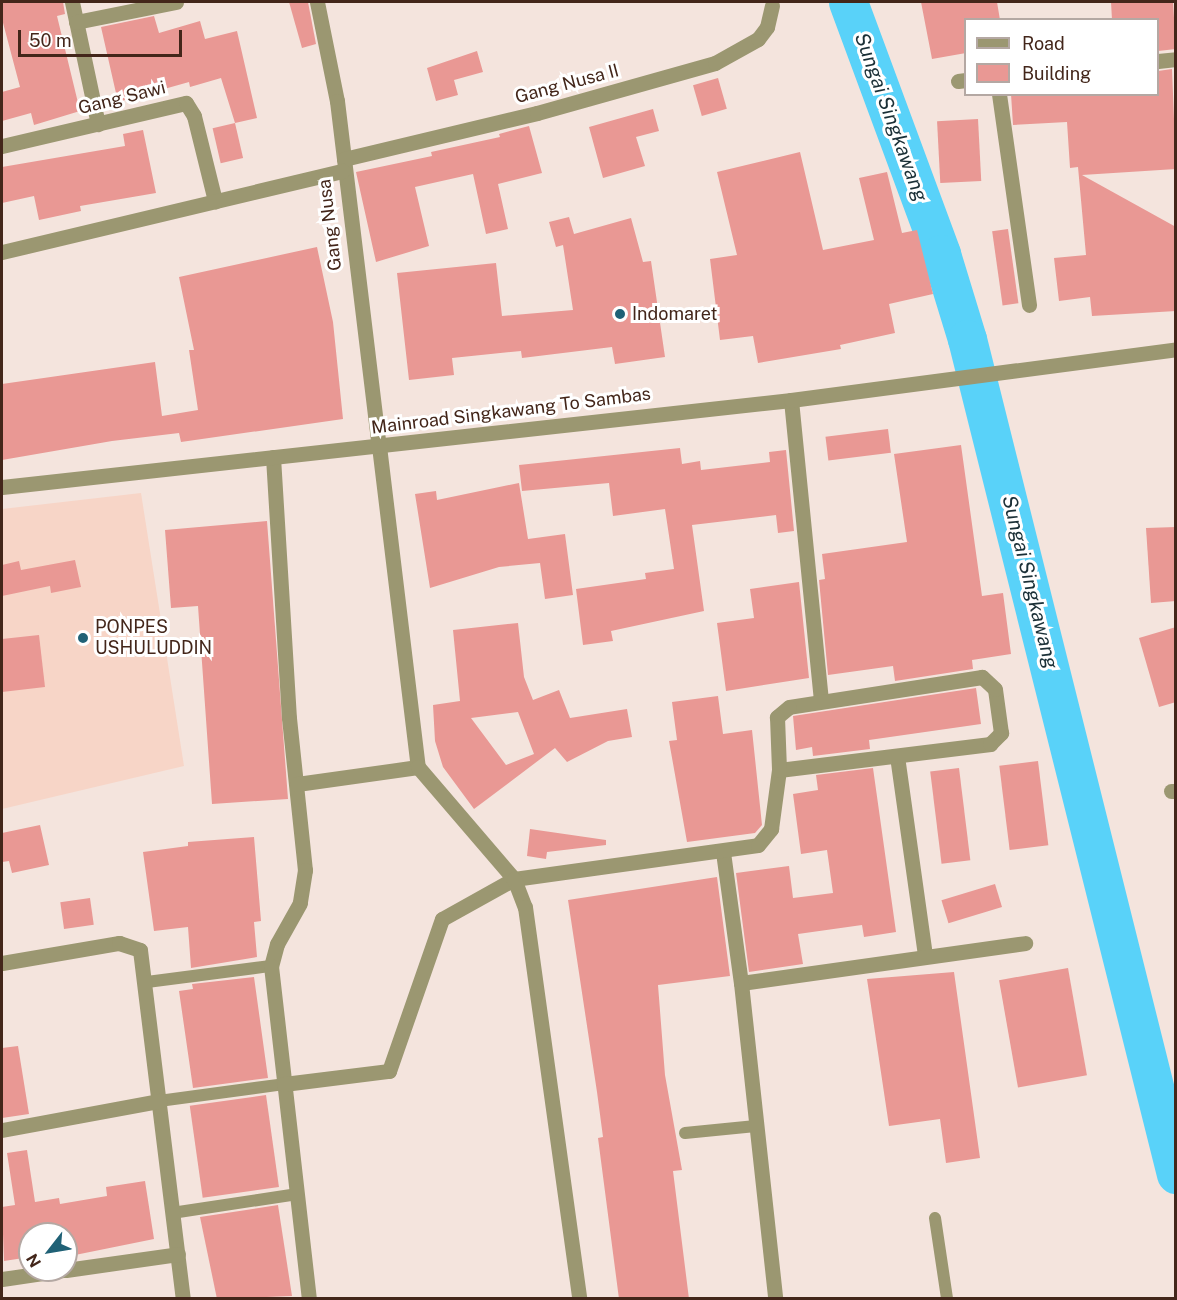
<!DOCTYPE html>
<style>
body{margin:0}
#map{position:relative;width:1177px;height:1300px;overflow:hidden;background:#f4e4dd;font-family:"Public Sans",sans-serif}
div>[style]{position:absolute}
[style*='--x']{left:calc(var(--x)*1px);top:calc(var(--y)*1px);width:calc(var(--w)*1px);rotate:calc(var(--a)*1deg)}
.built>*{inset:0;background:#f7d5c7}
.river>*{height:39px;margin:-19.5px;padding:0 19.5px;transform-origin:19.5px;border-radius:19.5px;background:#59d2f9}
.building>*{inset:0;background:#e99894;transform-origin:0 0}
.service>*{height:12px;margin:-6px;padding:0 6px;transform-origin:6px;border-radius:6px;background:#9b9771}
.minor>*{height:15px;margin:-7.5px;padding:0 7.5px;transform-origin:7.5px;border-radius:7.5px;background:#9b9771}
.tertiary>*{height:15px;margin:-7.5px;padding:0 7.5px;transform-origin:7.5px;border-radius:7.5px;background:#9b9771}
.dots>*{width:16px;height:16px;translate:-50% -50%;box-sizing:border-box;border:3px solid #fff;border-radius:50%}
span{translate:-50% -50%;white-space:nowrap;text-align:center;line-height:1.15;-webkit-text-stroke:6px #fff;paint-order:stroke}
.street-label{font-size:18px;color:#43261a}
.poi-label{font-size:18px;color:#43261a}
.left{translate:0 -50%;text-align:left}
.water-label{font-size:20px;color:#1b3037;font-style:italic}
.frame{position:absolute;inset:0;border:3px solid #43261a;pointer-events:none}
.legend{position:absolute;left:964px;top:18px;width:195px;height:78px;box-sizing:border-box;background:#fff;border:2px solid #b4a8a3;margin:0;padding:8px 10px;list-style:none;font-size:18px;color:#43261a}
.legend li{display:flex;align-items:center;gap:12px;height:30px}
.legend b{width:30px;border:2px solid #b4a8a3}
.north{position:absolute;left:18px;top:1222px;width:60px;height:60px;box-sizing:border-box;background:#fff;border:2px solid #b4a8a3;border-radius:50%;rotate:239deg;font-size:16px;font-weight:700;line-height:24px;text-align:center;color:#43261a}
.north::after{content:'';display:block;margin:auto;width:21px;height:27px;background:#206176;clip-path:polygon(50% 0,100% 100%,50% 72%,0 100%)}
.scale{position:absolute;left:18px;top:30px;width:164px;height:27px;box-sizing:border-box;border:3px solid #43261a;border-top:0;padding-left:8px;font-size:18px;line-height:21px;white-space:nowrap;color:#43261a;-webkit-text-stroke:4px #fff;paint-order:stroke}
</style>
<div id="map">
<div class="built">
<div style="clip-path:polygon(141px 493px,184px 766px,2px 809px,2px 509px)"></div>
</div>
<div class="river">
<div style="--x:848;--y:2;--w:269;--a:69.7"></div>
<div style="--x:941;--y:254;--w:89;--a:73"></div>
<div style="--x:967;--y:339;--w:861;--a:75.95"></div>
</div>
<div class="building">
<div style="clip-path:polygon(2px 2px,63px 2px,65px 14px,57px 16px,80px 111px,34px 125px,31px 113px,2px 121px,2px 92px,20px 87px,2px 19px)"></div>
<div style="clip-path:polygon(289px 2px,308px 2px,316px 44px,302px 48px)"></div>
<div style="clip-path:polygon(921px 2px,997px 2px,1000px 20px,966px 20px,966px 53px,932px 59px)"></div>
<div style="clip-path:polygon(1111px 2px,1173px 2px,1176px 49px,1158px 51px,1158px 20px,1112px 20px)"></div>
<div style="clip-path:polygon(154px 16px,159px 33px,200px 21px,205px 39px,237px 31px,257px 118px,235px 123px,221px 78px,190px 87px,189px 82px,118px 102px,101px 27px)"></div>
<div style="clip-path:polygon(477px 51px,483px 72px,454px 80px,458px 95px,436px 101px,427px 68px)"></div>
<div style="clip-path:polygon(1172px 69px,1176px 169px,1082px 175px,1176px 227px,1176px 311px,1092px 316px,1090px 297px,1059px 301px,1054px 258px,1086px 255px,1078px 167px,1070px 168px,1067px 122px,1013px 125px,1011px 94px,1158px 94px,1158px 71px)"></div>
<div style="left:718px;top:78px;width:32px;height:26px;rotate:74deg"></div>
<div style="clip-path:polygon(653px 109px,659px 131px,636px 137px,645px 166px,603px 178px,589px 127px)"></div>
<div style="left:978px;top:119px;width:62px;height:41px;rotate:87deg"></div>
<div style="left:235px;top:123px;width:36px;height:23px;rotate:77deg"></div>
<div style="clip-path:polygon(529px 126px,542px 173px,498px 184px,508px 229px,486px 234px,473px 174px,415px 187px,429px 246px,376px 262px,356px 172px,432px 156px,431px 152px,500px 137px,499px 134px)"></div>
<div style="clip-path:polygon(143px 130px,156px 193px,80px 206px,81px 211px,39px 220px,34px 196px,2px 203px,2px 167px,125px 146px,123px 134px)"></div>
<div style="clip-path:polygon(800px 152px,823px 250px,874px 240px,859px 178px,887px 172px,902px 233px,917px 230px,933px 294px,889px 304px,895px 333px,840px 345px,841px 349px,758px 363px,753px 336px,720px 340px,710px 259px,737px 255px,717px 172px)"></div>
<div style="clip-path:polygon(569px 217px,574px 234px,631px 218px,643px 262px,651px 261px,665px 357px,615px 364px,612px 347px,522px 358px,521px 351px,452px 358px,454px 375px,409px 380px,397px 273px,496px 263px,502px 316px,573px 310px,563px 245px,556px 247px,549px 222px)"></div>
<div style="left:1008px;top:229px;width:75px;height:16px;rotate:82deg"></div>
<div style="clip-path:polygon(317px 247px,333px 322px,343px 419px,181px 442px,179px 433px,112px 441px,2px 460px,2px 384px,155px 362px,162px 416px,198px 410px,189px 350px,194px 350px,179px 277px)"></div>
<div style="left:888px;top:429px;width:24px;height:63px;rotate:83deg"></div>
<div style="clip-path:polygon(961px 445px,982px 596px,1003px 593px,1011px 654px,972px 660px,973px 669px,895px 681px,893px 666px,828px 675px,819px 580px,825px 579px,822px 554px,907px 542px,894px 454px)"></div>
<div style="clip-path:polygon(680px 448px,682px 464px,700px 461px,701px 470px,770px 462px,769px 452px,786px 450px,794px 531px,778px 533px,776px 515px,692px 525px,704px 611px,611px 631px,613px 641px,583px 645px,576px 589px,646px 579px,645px 573px,674px 569px,665px 509px,613px 516px,609px 483px,522px 491px,519px 465px)"></div>
<div style="clip-path:polygon(519px 483px,528px 539px,565px 534px,573px 595px,545px 599px,540px 563px,499px 567px,430px 588px,415px 494px,436px 491px,437px 500px)"></div>
<div style="clip-path:polygon(267px 521px,288px 799px,212px 804px,198px 606px,171px 608px,165px 530px)"></div>
<div style="clip-path:polygon(1176px 527px,1176px 601px,1151px 603px,1146px 528px)"></div>
<div style="clip-path:polygon(75px 560px,81px 587px,51px 593px,50px 586px,2px 596px,2px 565px,19px 561px,21px 570px)"></div>
<div style="clip-path:polygon(799px 582px,809px 678px,726px 691px,717px 623px,754px 618px,750px 589px)"></div>
<div style="clip-path:polygon(evenodd,518px 623px,524px 677px,533px 700px,559px 690px,570px 718px,627px 709px,632px 737px,608px 741px,567px 762px,555px 748px,474px 809px,443px 767px,435px 741px,433px 705px,460px 701px,453px 630px,518px 623px,518px 712px,534px 754px,506px 765px,471px 718px,518px 712px)"></div>
<div style="clip-path:polygon(1176px 627px,1176px 702px,1159px 707px,1139px 638px)"></div>
<div style="clip-path:polygon(39px 635px,45px 687px,2px 692px,2px 639px)"></div>
<div style="clip-path:polygon(976px 688px,981px 724px,869px 740px,870px 749px,813px 756px,812px 747px,796px 750px,793px 716px)"></div>
<div style="clip-path:polygon(718px 696px,723px 734px,752px 730px,762px 825px,755px 833px,687px 842px,669px 741px,677px 740px,672px 702px)"></div>
<div style="left:1038px;top:761px;width:85px;height:39px;rotate:83deg"></div>
<div style="clip-path:polygon(873px 768px,896px 932px,864px 937px,862px 925px,798px 934px,803px 964px,749px 972px,736px 873px,789px 866px,793px 898px,833px 893px,827px 850px,801px 854px,793px 794px,818px 790px,816px 775px)"></div>
<div style="left:959px;top:768px;width:93px;height:29px;rotate:83deg"></div>
<div style="clip-path:polygon(40px 825px,49px 865px,12px 873px,9px 861px,2px 862px,2px 833px)"></div>
<div style="clip-path:polygon(530px 829px,606px 840px,606px 845px,547px 852px,546px 859px,527px 856px)"></div>
<div style="clip-path:polygon(254px 837px,261px 921px,254px 922px,257px 957px,191px 968px,188px 927px,154px 931px,143px 852px,188px 846px,188px 842px)"></div>
<div style="clip-path:polygon(717px 877px,730px 976px,658px 985px,665px 1075px,682px 1170px,673px 1171px,689px 1299px,619px 1299px,598px 1138px,603px 1137px,597px 1092px,568px 900px)"></div>
<div style="left:995px;top:884px;width:24px;height:56px;rotate:73deg"></div>
<div style="left:90px;top:898px;width:27px;height:30px;rotate:82deg"></div>
<div style="left:1068px;top:968px;width:109px;height:70px;rotate:80deg"></div>
<div style="clip-path:polygon(954px 972px,980px 1158px,946px 1163px,940px 1119px,889px 1126px,867px 979px)"></div>
<div style="clip-path:polygon(254px 977px,268px 1078px,193px 1088px,179px 991px,193px 989px,192px 984px)"></div>
<div style="clip-path:polygon(18px 1046px,29px 1114px,2px 1118px,2px 1048px)"></div>
<div style="left:266px;top:1095px;width:93px;height:77px;rotate:82deg"></div>
<div style="clip-path:polygon(27px 1150px,35px 1202px,59px 1198px,60px 1204px,107px 1196px,106px 1187px,145px 1181px,154px 1239px,75px 1255px,74px 1250px,66px 1252px,66px 1234px,30px 1234px,30px 1257px,4px 1261px,2px 1207px,15px 1205px,7px 1153px)"></div>
<div style="clip-path:polygon(278px 1205px,292px 1296px,217px 1299px,200px 1217px)"></div>
</div>
<div class="service">
<div style="--x:147;--y:982;--w:125;--a:-7.4"></div>
<div style="--x:159;--y:1101;--w:126;--a:-7.7"></div>
<div style="--x:685;--y:1133;--w:71;--a:-5.6"></div>
<div style="--x:172;--y:1213;--w:127;--a:-8.6"></div>
<div style="--x:935;--y:1218;--w:81;--a:81.5"></div>
</div>
<div class="minor">
<div style="--x:72;--y:2;--w:125;--a:78"></div>
<div style="--x:317;--y:2;--w:101;--a:78.6"></div>
<div style="--x:337;--y:101;--w:348;--a:83.1"></div>
<div style="--x:76;--y:22;--w:102;--a:-11.3"></div>
<div style="--x:1158;--y:61;--w:18;--a:-6"></div>
<div style="--x:958;--y:81;--w:8;--a:-7"></div>
<div style="--x:999;--y:94;--w:213;--a:81.9"></div>
<div style="--x:2;--y:146;--w:189;--a:-13.2"></div>
<div style="--x:186;--y:103;--w:15;--a:58"></div>
<div style="--x:194;--y:116;--w:88;--a:76.1"></div>
<div style="--x:344;--y:159;--w:198;--a:-13.4"></div>
<div style="--x:537;--y:113;--w:185;--a:-15.7"></div>
<div style="--x:715;--y:63;--w:49;--a:-29.2"></div>
<div style="--x:758;--y:39;--w:15;--a:-53"></div>
<div style="--x:767;--y:27;--w:22;--a:-77"></div>
<div style="--x:2;--y:252;--w:350;--a:-13.4"></div>
<div style="--x:791;--y:400;--w:301;--a:84.3"></div>
<div style="--x:273;--y:457;--w:261;--a:86.5"></div>
<div style="--x:289;--y:718;--w:153;--a:84"></div>
<div style="--x:305;--y:870;--w:33;--a:99"></div>
<div style="--x:300;--y:903;--w:47;--a:119.3"></div>
<div style="--x:277;--y:944;--w:23;--a:105"></div>
<div style="--x:271;--y:966;--w:334;--a:83.5"></div>
<div style="--x:897;--y:756;--w:201;--a:82"></div>
<div style="--x:297;--y:784;--w:122;--a:-8"></div>
<div style="--x:1171;--y:791;--w:5;--a:0"></div>
<div style="--x:723;--y:852;--w:132;--a:82.2"></div>
<div style="--x:741;--y:983;--w:287;--a:-8"></div>
<div style="--x:2;--y:963;--w:119;--a:-9.7"></div>
<div style="--x:119;--y:943;--w:22;--a:18"></div>
<div style="--x:140;--y:950;--w:351;--a:83"></div>
<div style="--x:741;--y:983;--w:317;--a:83.8"></div>
<div style="--x:284;--y:1084;--w:106;--a:-7.1"></div>
<div style="--x:389;--y:1071;--w:161;--a:-70.8"></div>
<div style="--x:442;--y:919;--w:82;--a:-29.1"></div>
<div style="--x:514;--y:879;--w:246;--a:-7.9"></div>
<div style="--x:758;--y:845;--w:21;--a:-51"></div>
<div style="--x:771;--y:829;--w:60;--a:-82.3"></div>
<div style="--x:779;--y:770;--w:213;--a:-7"></div>
<div style="--x:990;--y:744;--w:16;--a:-45"></div>
<div style="--x:1001;--y:733;--w:44;--a:-97.8"></div>
<div style="--x:995;--y:689;--w:18;--a:-137"></div>
<div style="--x:982;--y:677;--w:195;--a:171.2"></div>
<div style="--x:789;--y:707;--w:16;--a:140"></div>
<div style="--x:777;--y:717;--w:53;--a:87.8"></div>
<div style="--x:2;--y:1130;--w:160;--a:-10.5"></div>
<div style="--x:66;--y:1270;--w:113;--a:-8.1"></div>
<div style="--x:2;--y:1279;--w:63;--a:-8.3"></div>
</div>
<div class="tertiary">
<div style="--x:379;--y:446;--w:323;--a:83.1"></div>
<div style="--x:418;--y:767;--w:148;--a:49.4"></div>
<div style="--x:514;--y:879;--w:30;--a:69"></div>
<div style="--x:525;--y:907;--w:395;--a:82.1"></div>
<div style="--x:2;--y:487;--w:794;--a:-6.29"></div>
<div style="--x:791;--y:400;--w:388;--a:-7.5"></div>
</div>
<div class="dots">
<div style="left:620px;top:314px;background:#206176"></div>
<div style="left:83px;top:638px;background:#206176"></div>
</div>
<div class="street-label">
<span style="left:567px;top:84px;rotate:-15deg">Gang Nusa II</span>
<span style="left:122px;top:98px;rotate:-14deg">Gang Sawi</span>
<span style="left:330px;top:225px;rotate:-97deg">Gang Nusa</span>
<span style="left:511px;top:411px;rotate:-7deg">Mainroad Singkawang To Sambas</span>
</div>
<div class="poi-label">
<span class="left" style="left:632px;top:314px">Indomaret</span>
<span class="left" style="left:95px;top:638px">PONPES<br>USHULUDDIN</span>
</div>
<div class="water-label">
<span style="left:891px;top:117px;rotate:70deg">Sungai Singkawang</span>
<span style="left:1030px;top:582px;rotate:76deg">Sungai Singkawang</span>
</div>
<div class="frame"></div>
<ul class="legend">
<li><b style="height:8px;background:#9b9771"></b>Road</li>
<li><b style="height:16px;background:#e99894"></b>Building</li>
</ul>
<div class="north">N</div>
<div class="scale">50 m</div>
</div>
